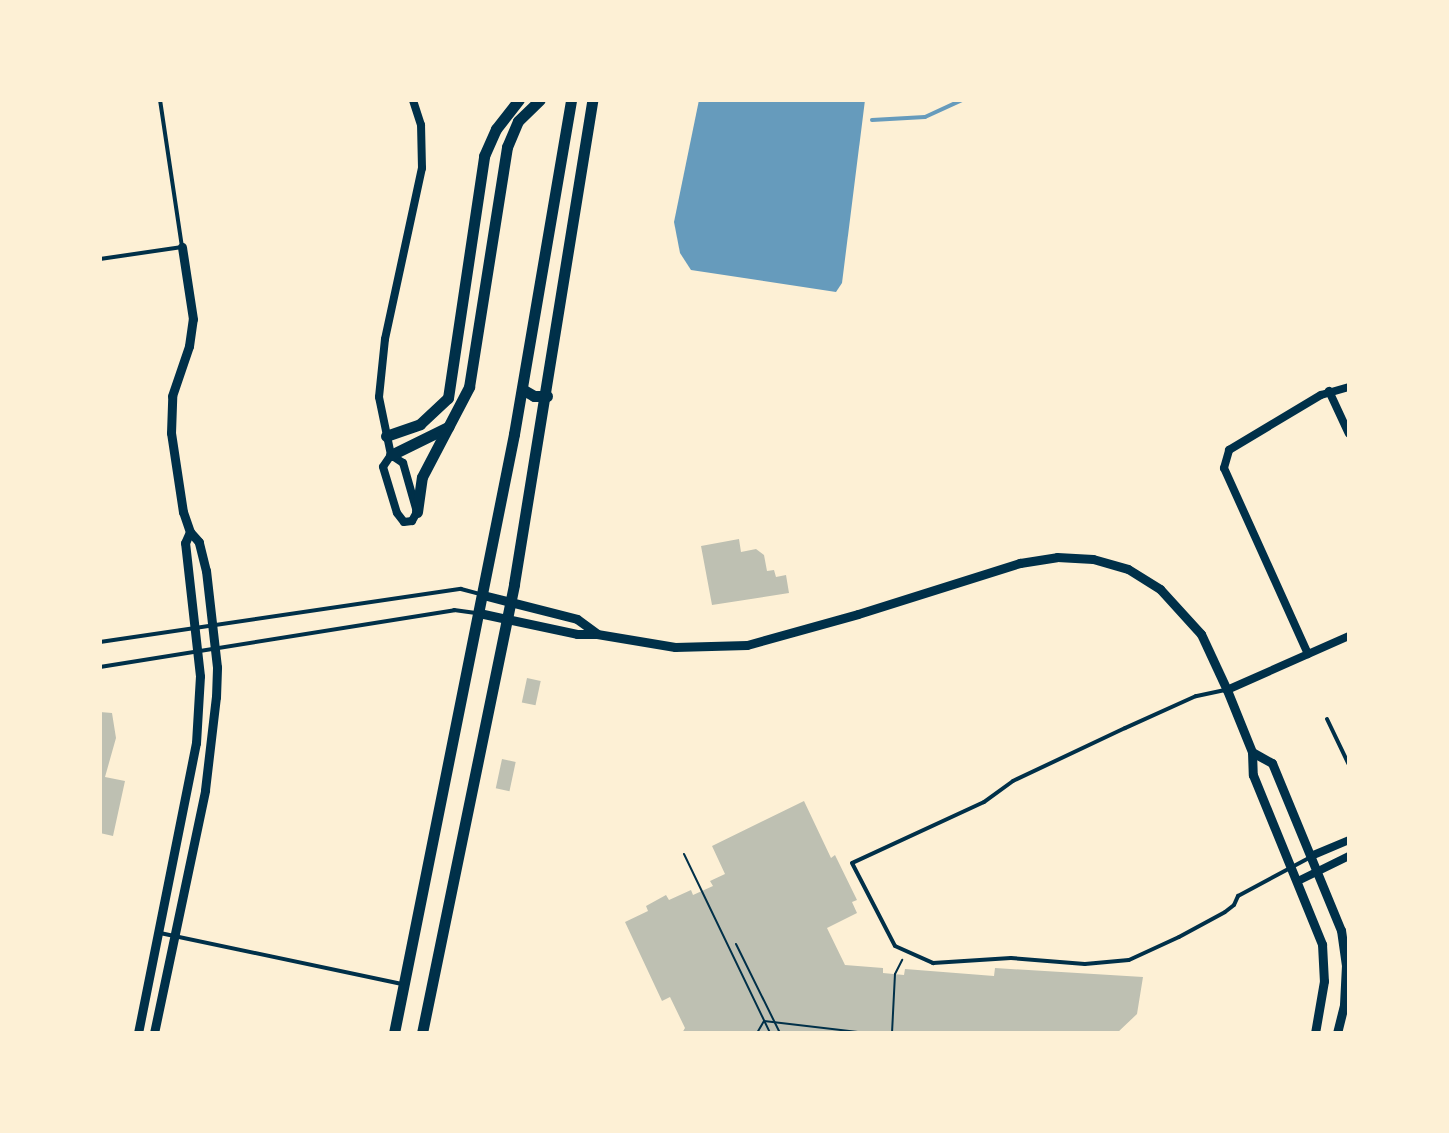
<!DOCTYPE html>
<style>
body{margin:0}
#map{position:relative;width:1449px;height:1133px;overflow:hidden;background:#fdf0d5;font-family:Signika,sans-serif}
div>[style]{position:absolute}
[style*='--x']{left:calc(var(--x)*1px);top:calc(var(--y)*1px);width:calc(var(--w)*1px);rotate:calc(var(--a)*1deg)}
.water>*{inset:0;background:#669bbc}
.stream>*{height:4px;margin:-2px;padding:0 2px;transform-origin:2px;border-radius:2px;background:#669bbc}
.building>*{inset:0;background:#bec0b2;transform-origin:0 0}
.path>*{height:2px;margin:-1px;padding:0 1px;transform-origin:1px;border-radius:1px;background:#003049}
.service>*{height:4px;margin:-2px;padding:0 2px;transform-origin:2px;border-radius:2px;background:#003049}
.minor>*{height:8px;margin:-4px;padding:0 4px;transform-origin:4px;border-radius:4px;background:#003049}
.tertiary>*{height:9px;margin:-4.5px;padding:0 4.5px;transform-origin:4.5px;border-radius:4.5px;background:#003049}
.secondary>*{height:11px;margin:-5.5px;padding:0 5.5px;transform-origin:5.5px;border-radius:5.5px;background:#003049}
span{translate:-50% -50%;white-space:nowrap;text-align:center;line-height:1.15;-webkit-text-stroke:8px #fdf0d5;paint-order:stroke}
.frame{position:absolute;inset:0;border:102px solid #fdf0d5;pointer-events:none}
</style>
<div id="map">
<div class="water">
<div style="clip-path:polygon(699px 100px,865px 100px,842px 283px,836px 292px,691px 270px,680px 253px,674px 222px)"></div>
</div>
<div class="stream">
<div style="--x:872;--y:120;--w:53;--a:-3.2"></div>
<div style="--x:925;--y:117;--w:41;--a:-24.7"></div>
</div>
<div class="building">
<div style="clip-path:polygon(739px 539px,741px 552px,756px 549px,764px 555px,767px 571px,774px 570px,776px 577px,786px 575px,789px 593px,712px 605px,701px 546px)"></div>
<div style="left:527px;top:678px;width:14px;height:25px;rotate:12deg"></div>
<div style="clip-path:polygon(100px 712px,112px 713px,116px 738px,105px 777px,125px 781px,113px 836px,100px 833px)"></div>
<div style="left:502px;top:759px;width:14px;height:30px;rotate:12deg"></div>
<div style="clip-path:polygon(804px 801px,831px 858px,835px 855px,857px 900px,852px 902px,857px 913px,827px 928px,845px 965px,883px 968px,883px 973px,904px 975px,905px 969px,994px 976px,995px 968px,1143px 977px,1137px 1014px,1117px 1033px,682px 1033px,685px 1028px,670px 997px,662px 1001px,625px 922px,648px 911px,646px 906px,666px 895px,669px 900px,691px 890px,693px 895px,713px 886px,710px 881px,725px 874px,712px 846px)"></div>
</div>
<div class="path">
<div style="--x:684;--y:854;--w:199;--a:64.3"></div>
<div style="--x:736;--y:944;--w:99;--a:63.7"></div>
<div style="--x:757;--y:1033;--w:14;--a:-60"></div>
<div style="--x:764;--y:1021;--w:103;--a:6.7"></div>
<div style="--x:784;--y:1033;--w:13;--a:0"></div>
<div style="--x:892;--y:1033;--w:59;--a:-87.1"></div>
<div style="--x:895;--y:974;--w:16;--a:-63"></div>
</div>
<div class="service">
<div style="--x:100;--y:259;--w:83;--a:-8.3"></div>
<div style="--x:182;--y:247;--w:149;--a:-98.5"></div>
<div style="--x:100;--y:642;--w:365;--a:-8.4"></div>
<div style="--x:461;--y:589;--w:20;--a:15"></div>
<div style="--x:100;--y:667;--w:359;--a:-9.1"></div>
<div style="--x:454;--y:610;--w:22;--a:8"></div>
<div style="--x:1225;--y:690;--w:30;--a:168"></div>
<div style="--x:1196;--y:696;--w:78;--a:155.7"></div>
<div style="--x:1125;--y:728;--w:124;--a:154.7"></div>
<div style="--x:1013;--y:781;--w:36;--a:144"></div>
<div style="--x:984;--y:802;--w:145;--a:155.2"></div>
<div style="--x:852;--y:863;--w:93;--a:62.6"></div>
<div style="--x:895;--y:946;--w:42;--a:24.1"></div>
<div style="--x:933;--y:963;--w:78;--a:-3.7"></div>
<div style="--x:1011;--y:958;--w:74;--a:4.6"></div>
<div style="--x:1085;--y:964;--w:44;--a:-5.2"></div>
<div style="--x:1129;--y:960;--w:55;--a:-24.7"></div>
<div style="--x:1179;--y:937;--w:52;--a:-28.5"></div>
<div style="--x:1225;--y:912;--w:11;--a:-38"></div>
<div style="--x:1234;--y:905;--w:10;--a:-66"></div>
<div style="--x:1238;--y:896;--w:81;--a:-28.2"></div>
<div style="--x:1327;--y:719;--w:51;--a:64.4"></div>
<div style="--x:160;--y:933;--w:246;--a:11.9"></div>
</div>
<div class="minor">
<div style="--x:1329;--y:391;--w:47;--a:65.1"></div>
<div style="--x:391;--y:455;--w:14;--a:124"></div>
<div style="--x:383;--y:467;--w:48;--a:73.1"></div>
<div style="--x:397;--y:513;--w:11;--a:52"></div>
<div style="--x:404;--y:522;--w:8;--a:-7"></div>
<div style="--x:412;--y:521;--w:10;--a:-61"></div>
<div style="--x:417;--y:512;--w:51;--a:-105.9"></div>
<div style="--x:403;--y:463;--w:14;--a:-146"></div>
<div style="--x:391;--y:455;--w:59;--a:-101.7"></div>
<div style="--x:379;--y:397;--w:58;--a:-84.1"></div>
<div style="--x:385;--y:339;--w:175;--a:-77.8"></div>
<div style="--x:422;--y:168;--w:43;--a:-91.3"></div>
<div style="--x:421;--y:125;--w:26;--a:-108"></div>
<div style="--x:1308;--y:654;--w:204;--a:-114.3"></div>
<div style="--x:1224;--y:468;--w:19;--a:-74"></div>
<div style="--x:1229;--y:450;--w:107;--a:-30.9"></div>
<div style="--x:1321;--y:395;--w:29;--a:-16"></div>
<div style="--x:1227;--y:690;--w:133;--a:-23.9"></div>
<div style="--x:1311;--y:856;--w:41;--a:-22.8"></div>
<div style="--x:1298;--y:881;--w:57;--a:-26.1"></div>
</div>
<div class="tertiary">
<div style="--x:483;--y:595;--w:97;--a:14.3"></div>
<div style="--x:577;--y:619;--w:24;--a:36"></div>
<div style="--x:479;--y:613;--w:100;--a:12.1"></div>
<div style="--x:577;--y:634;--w:20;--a:0"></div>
<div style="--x:597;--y:634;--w:79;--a:9.5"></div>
<div style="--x:675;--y:647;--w:72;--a:-1.6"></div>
<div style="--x:747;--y:645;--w:115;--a:-15.6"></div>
<div style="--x:858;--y:614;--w:170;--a:-17.5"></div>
<div style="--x:1020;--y:563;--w:37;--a:-9"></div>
<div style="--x:1057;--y:557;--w:36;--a:3"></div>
<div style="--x:1093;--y:559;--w:36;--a:16"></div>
<div style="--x:1128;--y:569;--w:38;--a:32"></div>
<div style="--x:1160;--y:589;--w:61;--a:47.7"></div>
<div style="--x:1201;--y:634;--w:62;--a:65.1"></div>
<div style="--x:1227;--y:690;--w:67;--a:68"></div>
<div style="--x:1252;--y:752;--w:23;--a:88"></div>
<div style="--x:1253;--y:775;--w:183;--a:67.8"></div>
<div style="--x:1322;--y:944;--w:37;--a:87"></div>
<div style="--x:1324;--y:981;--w:53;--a:99.8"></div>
<div style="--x:1252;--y:752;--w:23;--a:29"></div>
<div style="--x:1272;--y:763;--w:181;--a:67.6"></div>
<div style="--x:1341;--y:930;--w:35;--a:82"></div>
<div style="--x:1346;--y:965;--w:40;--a:92.9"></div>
<div style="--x:1344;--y:1005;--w:29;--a:104"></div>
<div style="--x:138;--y:1033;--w:296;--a:-78.7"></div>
<div style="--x:196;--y:743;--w:67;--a:-86.6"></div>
<div style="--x:200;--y:676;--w:134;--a:-96.4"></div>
<div style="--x:185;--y:543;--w:12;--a:-66"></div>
<div style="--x:154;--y:1033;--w:248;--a:-78.1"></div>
<div style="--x:205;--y:790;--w:94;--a:-83.3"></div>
<div style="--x:216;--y:697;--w:30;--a:-88"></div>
<div style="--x:217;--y:667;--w:97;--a:-96.5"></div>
<div style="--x:206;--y:571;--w:30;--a:-104"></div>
<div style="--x:199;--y:542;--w:13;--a:-132"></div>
<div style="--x:190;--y:532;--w:21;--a:-109"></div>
<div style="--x:183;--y:512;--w:80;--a:-98.6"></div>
<div style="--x:171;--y:433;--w:37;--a:-88"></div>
<div style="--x:172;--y:396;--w:53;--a:-71.2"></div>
<div style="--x:189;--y:346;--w:27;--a:-82"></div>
<div style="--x:193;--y:319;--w:73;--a:-98.7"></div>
</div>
<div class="secondary">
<div style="--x:522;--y:389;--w:14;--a:30"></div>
<div style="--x:534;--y:396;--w:13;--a:0"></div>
<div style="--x:386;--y:436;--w:36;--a:-19"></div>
<div style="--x:420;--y:424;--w:38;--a:-43"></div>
<div style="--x:448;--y:398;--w:245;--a:-81.5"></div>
<div style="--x:484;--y:156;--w:30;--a:-66"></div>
<div style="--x:496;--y:129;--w:37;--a:-52"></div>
<div style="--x:391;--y:455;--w:64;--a:-26.2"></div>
<div style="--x:417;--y:512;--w:35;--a:-82"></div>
<div style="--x:422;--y:477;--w:102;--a:-62.4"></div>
<div style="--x:469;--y:387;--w:243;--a:-81"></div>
<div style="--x:507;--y:147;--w:28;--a:-67"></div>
<div style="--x:518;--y:121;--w:30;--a:-44"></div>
<div style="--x:394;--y:1033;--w:611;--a:-78.67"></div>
<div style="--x:514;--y:434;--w:339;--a:-80.3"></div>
<div style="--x:422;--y:1033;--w:458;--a:-78.4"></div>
<div style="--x:514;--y:584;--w:490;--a:-80.8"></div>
</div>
<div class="frame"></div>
</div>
